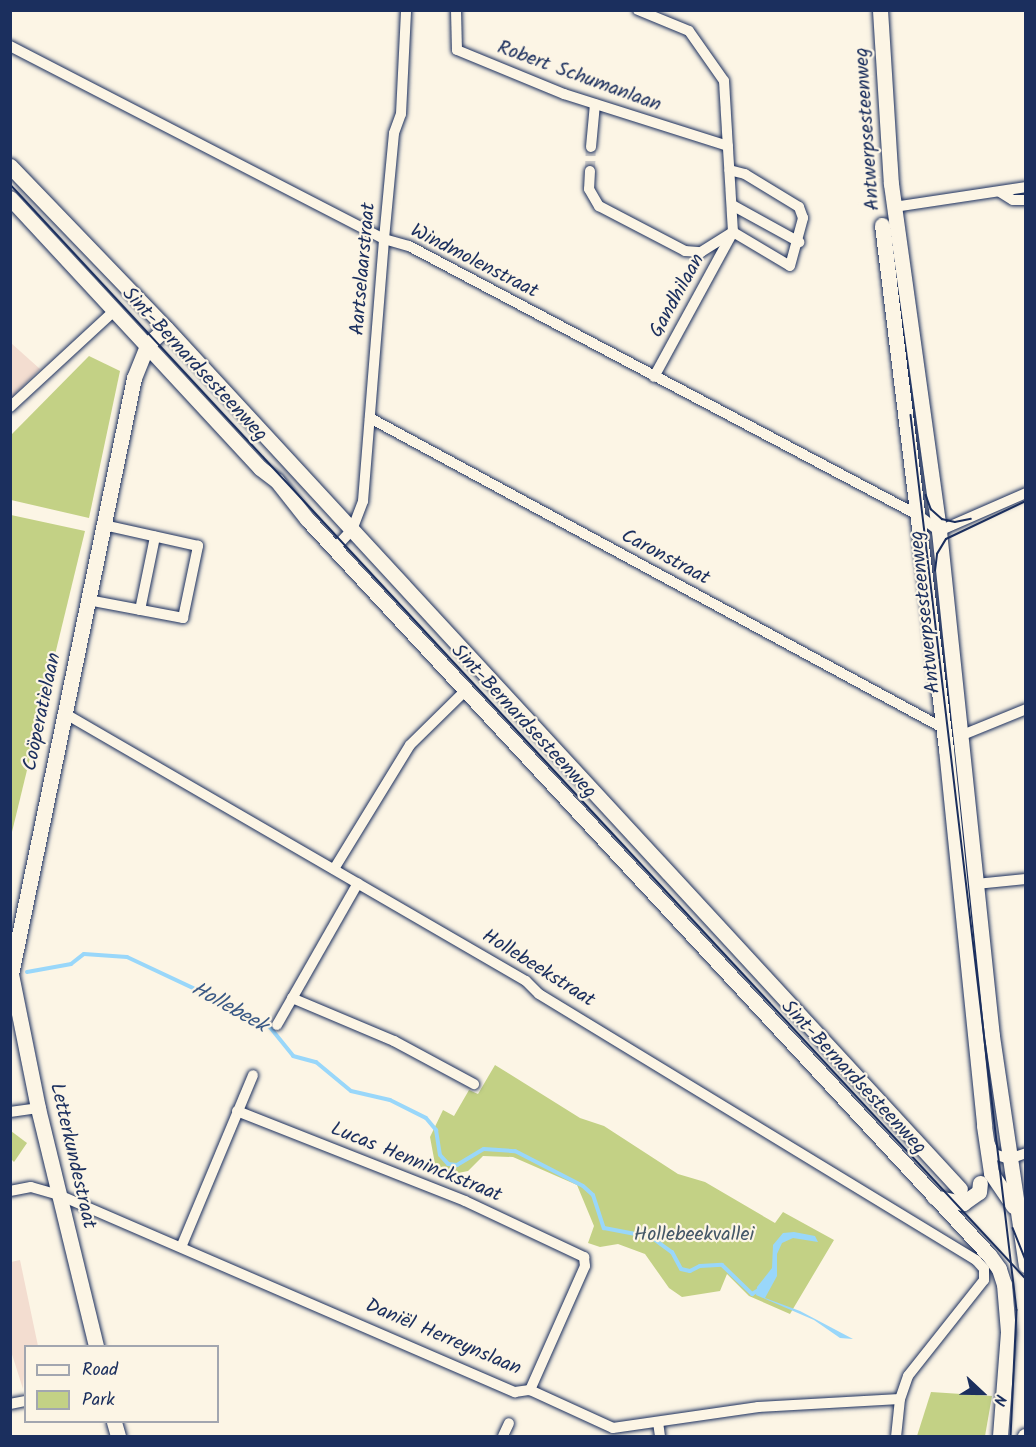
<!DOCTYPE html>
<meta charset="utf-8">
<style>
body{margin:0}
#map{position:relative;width:1036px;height:1447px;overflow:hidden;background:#fcf5e5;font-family:Kalam,sans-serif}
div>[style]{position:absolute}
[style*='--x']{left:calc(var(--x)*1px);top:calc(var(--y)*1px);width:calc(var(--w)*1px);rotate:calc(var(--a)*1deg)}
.built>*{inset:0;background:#f3ddd0}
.green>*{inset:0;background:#c3d185}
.water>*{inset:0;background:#99d7fa}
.stream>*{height:4px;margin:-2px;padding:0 2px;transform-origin:2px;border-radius:2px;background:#99d7fa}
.street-tunnel>*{height:10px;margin-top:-5px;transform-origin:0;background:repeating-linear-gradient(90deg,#cfcdca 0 10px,transparent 0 15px)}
.roads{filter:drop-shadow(0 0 2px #1b2f5e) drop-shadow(0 0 2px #1b2f5e)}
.street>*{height:10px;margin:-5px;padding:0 5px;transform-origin:5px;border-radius:5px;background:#fcf5e5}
.secondary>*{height:15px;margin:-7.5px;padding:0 7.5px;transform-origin:7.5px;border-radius:7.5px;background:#fcf5e5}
.tram>*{height:1.5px;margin:-0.75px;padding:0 0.75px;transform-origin:0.75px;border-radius:0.75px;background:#1b2f5e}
span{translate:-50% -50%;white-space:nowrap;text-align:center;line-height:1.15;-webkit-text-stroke:4.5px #fcf5e5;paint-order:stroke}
.street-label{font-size:20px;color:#1b2f5e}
.park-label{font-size:20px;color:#455868}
.water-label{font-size:21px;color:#3a5985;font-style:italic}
.frame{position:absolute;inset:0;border:12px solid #1b2f5e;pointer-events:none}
.legend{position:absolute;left:24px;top:1345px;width:195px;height:78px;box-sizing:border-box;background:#fcf5e5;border:2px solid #a2a6af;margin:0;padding:8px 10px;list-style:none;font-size:18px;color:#1b2f5e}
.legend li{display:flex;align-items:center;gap:12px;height:30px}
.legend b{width:30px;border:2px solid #a2a6af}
.north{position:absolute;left:952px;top:1363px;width:60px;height:60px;-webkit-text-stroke:4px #fcf5e5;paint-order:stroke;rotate:112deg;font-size:16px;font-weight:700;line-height:24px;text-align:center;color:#1b2f5e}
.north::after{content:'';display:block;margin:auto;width:21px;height:27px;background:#1b2f5e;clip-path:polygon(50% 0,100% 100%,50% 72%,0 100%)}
</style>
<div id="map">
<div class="built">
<div style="clip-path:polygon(11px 343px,40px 369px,11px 398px)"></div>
<div style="clip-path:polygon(20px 1260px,38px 1346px,26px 1346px,23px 1389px,10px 1348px,11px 1262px)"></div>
</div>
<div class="green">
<div style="clip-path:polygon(89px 356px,120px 371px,89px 518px,11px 500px,11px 435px)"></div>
<div style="clip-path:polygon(11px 515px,85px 531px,11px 836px,10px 515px)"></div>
<div style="clip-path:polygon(495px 1065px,580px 1118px,604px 1126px,678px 1174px,705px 1182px,775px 1223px,783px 1212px,834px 1240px,790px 1314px,749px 1296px,727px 1274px,720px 1291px,682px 1297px,669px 1288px,645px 1254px,618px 1244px,600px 1247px,588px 1243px,594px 1226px,577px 1185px,513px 1157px,483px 1156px,468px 1171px,448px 1175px,435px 1164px,430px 1137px,443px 1110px,454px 1116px,469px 1090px,478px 1094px)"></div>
<div style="clip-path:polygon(11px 1131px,27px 1143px,14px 1162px,11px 1159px)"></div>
<div style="clip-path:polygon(931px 1392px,992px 1396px,985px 1436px,917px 1436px)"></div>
</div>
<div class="water">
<div style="clip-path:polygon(794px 1232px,815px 1236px,818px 1242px,793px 1238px,782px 1243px,777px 1254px,777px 1276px,765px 1298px,800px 1311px,853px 1339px,840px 1338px,814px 1320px,756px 1295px,757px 1287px,772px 1268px,773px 1245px,783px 1233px)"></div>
</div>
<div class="stream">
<div style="--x:27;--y:972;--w:45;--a:-10.3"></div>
<div style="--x:71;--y:964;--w:16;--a:-38"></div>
<div style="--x:84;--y:954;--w:43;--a:4"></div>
<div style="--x:127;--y:957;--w:129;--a:25.2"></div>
<div style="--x:244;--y:1012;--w:17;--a:50"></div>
<div style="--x:255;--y:1025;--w:14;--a:4"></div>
<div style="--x:269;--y:1026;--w:38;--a:51"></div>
<div style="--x:293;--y:1056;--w:24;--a:15"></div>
<div style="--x:316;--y:1062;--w:45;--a:39.6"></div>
<div style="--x:351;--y:1091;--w:40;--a:13"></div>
<div style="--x:390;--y:1100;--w:40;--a:26.6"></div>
<div style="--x:426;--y:1118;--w:16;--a:50"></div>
<div style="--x:436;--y:1130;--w:25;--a:81"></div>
<div style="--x:440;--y:1155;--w:12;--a:48"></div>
<div style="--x:448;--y:1164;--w:9;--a:6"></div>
<div style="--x:457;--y:1165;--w:31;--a:-31"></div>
<div style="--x:484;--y:1149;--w:31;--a:4"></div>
<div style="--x:515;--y:1151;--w:76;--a:27.2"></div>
<div style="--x:583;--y:1186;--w:13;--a:42"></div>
<div style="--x:593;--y:1195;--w:35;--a:72"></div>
<div style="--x:604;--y:1228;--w:48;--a:10.8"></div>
<div style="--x:651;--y:1237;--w:26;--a:36"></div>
<div style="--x:672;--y:1252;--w:19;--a:62"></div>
<div style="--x:681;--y:1269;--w:9;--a:13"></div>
<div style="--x:690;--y:1271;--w:11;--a:-27"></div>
<div style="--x:700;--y:1266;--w:22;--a:-3"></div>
<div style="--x:722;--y:1265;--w:42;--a:44"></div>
<div style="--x:752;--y:1294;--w:6;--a:-31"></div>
</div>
<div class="street-tunnel">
<div style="--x:590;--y:171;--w:24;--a:-88"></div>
</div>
<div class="roads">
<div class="street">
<div style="--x:456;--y:10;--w:40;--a:88.6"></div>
<div style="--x:457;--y:50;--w:116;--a:22.4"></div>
<div style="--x:564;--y:94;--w:172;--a:17.6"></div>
<div style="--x:638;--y:10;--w:55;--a:22.4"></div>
<div style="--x:689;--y:31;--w:61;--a:55"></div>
<div style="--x:724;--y:81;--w:151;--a:86.6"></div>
<div style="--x:733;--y:232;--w:165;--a:118.6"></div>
<div style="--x:10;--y:46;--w:421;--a:27.3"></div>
<div style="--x:384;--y:239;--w:26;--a:16"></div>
<div style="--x:409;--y:246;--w:576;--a:27.86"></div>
<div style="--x:918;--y:515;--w:26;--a:37"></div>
<div style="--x:939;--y:531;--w:95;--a:-23.6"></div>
<div style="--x:591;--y:147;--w:43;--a:-84.7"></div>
<div style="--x:590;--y:171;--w:18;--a:93"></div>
<div style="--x:589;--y:189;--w:20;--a:60"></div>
<div style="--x:599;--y:206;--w:97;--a:27.6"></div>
<div style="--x:685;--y:251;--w:16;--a:4"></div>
<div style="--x:701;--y:252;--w:38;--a:-32"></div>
<div style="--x:733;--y:232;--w:66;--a:30.8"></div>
<div style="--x:790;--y:266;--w:50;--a:-74.8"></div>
<div style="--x:803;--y:218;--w:12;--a:-110"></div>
<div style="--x:799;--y:207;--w:63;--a:-148.6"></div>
<div style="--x:745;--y:174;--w:16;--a:-166"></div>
<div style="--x:1000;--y:192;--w:15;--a:32"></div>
<div style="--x:1013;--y:200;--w:13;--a:0"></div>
<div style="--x:732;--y:205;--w:77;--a:28.9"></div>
<div style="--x:894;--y:207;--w:134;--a:-8.6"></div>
<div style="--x:10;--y:407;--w:143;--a:-42.7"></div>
<div style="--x:370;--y:418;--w:651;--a:28.41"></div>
<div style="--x:335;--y:548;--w:25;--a:-47"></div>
<div style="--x:352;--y:530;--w:31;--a:-69"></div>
<div style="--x:363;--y:501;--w:263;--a:-85.4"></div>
<div style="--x:384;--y:239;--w:106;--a:-84.6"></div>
<div style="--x:394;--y:133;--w:20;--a:-70"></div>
<div style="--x:401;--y:114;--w:104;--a:-87.2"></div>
<div style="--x:88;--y:600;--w:97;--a:10.7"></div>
<div style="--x:183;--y:618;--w:74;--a:-78.2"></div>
<div style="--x:198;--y:546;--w:96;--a:-167.4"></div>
<div style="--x:140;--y:610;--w:75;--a:-78.4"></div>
<div style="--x:64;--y:713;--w:534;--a:30.12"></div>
<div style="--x:526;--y:981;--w:18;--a:45"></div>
<div style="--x:539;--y:994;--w:512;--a:31.33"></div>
<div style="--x:976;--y:1260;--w:12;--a:48"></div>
<div style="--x:984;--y:1269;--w:11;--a:90"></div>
<div style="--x:984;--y:1280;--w:122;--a:128.4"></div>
<div style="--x:908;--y:1376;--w:24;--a:109"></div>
<div style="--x:900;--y:1399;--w:37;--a:96"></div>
<div style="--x:960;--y:736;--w:71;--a:-22.2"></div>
<div style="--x:334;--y:869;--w:145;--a:-58.5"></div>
<div style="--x:410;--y:745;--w:78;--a:-44.5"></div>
<div style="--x:976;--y:884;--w:50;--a:-5.7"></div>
<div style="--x:292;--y:998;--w:111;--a:22.9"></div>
<div style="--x:394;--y:1041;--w:91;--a:28.3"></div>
<div style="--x:277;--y:1025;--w:163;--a:-60.3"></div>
<div style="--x:237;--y:1111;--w:245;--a:21.5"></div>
<div style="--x:465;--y:1201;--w:132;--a:25.2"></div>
<div style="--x:584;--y:1257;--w:9;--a:84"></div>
<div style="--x:585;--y:1266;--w:136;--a:113.9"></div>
<div style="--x:10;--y:1112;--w:28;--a:-8"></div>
<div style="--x:990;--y:1144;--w:11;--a:68"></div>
<div style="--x:994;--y:1154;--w:16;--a:18"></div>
<div style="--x:1009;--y:1159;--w:18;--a:-19"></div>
<div style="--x:10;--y:1191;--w:21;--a:-11"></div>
<div style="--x:31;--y:1187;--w:29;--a:16"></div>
<div style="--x:59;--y:1195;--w:497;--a:23.4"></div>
<div style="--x:515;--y:1392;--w:15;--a:-8"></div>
<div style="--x:530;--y:1390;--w:91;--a:24.6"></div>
<div style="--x:613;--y:1428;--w:147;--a:-8.2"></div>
<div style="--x:758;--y:1407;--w:142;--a:-3.2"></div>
<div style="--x:182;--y:1245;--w:184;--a:-67.3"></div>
<div style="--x:10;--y:1404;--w:16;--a:-11"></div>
<div style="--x:658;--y:1422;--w:14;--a:82"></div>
<div style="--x:503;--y:1436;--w:14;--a:-65"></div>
</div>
<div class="secondary">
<div style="--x:880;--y:10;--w:174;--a:86.4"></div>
<div style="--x:891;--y:184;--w:350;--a:82.1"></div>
<div style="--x:939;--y:531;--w:508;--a:84.01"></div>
<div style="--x:992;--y:1036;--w:232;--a:81.6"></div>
<div style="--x:10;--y:166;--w:225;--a:46.1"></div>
<div style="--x:166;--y:328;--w:1171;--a:47.32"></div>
<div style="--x:10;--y:198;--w:368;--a:47.2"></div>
<div style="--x:260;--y:468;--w:21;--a:37"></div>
<div style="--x:277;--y:481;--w:48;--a:51.7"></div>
<div style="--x:307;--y:519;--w:1003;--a:47.18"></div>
<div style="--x:989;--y:1255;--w:17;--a:54"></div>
<div style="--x:999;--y:1269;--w:16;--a:72"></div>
<div style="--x:1004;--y:1284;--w:48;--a:85.2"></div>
<div style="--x:1008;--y:1332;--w:104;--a:94.4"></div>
<div style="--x:882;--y:225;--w:528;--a:83.04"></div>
<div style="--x:946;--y:749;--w:379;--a:84.2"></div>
<div style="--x:984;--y:1126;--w:48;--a:81.5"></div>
<div style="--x:991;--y:1173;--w:40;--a:56"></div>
<div style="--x:934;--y:1197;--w:30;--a:12"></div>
<div style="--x:963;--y:1203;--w:19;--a:-35"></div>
<div style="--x:979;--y:1192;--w:9;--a:-84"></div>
<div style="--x:96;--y:1346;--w:245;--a:-103.7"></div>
<div style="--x:38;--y:1108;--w:137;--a:-101.4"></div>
<div style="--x:11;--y:974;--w:609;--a:-78.34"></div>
<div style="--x:134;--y:378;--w:35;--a:-68"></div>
<div style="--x:147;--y:345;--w:25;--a:-42"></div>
<div style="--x:114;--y:1422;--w:15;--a:74"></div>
<div style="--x:1025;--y:1436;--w:1;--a:0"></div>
</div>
</div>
<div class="tram">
<div style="--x:10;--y:184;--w:1494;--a:47.14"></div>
<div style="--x:911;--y:415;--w:901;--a:83.25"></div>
<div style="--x:1017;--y:1310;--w:126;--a:92.7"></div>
<div style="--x:926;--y:495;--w:15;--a:70"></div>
<div style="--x:931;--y:509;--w:15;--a:42"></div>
<div style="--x:942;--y:519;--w:13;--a:13"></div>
<div style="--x:955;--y:522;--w:16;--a:-11"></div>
<div style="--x:935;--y:571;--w:17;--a:-83"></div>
<div style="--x:937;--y:554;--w:17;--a:-59"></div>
<div style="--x:946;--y:539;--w:89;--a:-25.4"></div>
<div style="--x:1013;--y:1228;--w:35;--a:68"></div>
</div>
<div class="street-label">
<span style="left:579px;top:77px;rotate:20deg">Robert Schumanlaan</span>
<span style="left:868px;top:129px;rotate:-94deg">Antwerpsesteenweg</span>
<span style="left:474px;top:262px;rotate:27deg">Windmolenstraat</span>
<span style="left:364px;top:269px;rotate:-85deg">Aartselaarstraat</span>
<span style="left:678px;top:296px;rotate:-61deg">Gandhilaan</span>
<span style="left:194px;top:365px;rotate:47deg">Sint-Bernardsesteenweg</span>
<span style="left:665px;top:558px;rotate:28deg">Caronstraat</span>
<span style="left:926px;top:612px;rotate:-96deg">Antwerpsesteenweg</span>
<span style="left:43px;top:712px;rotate:-78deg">Coöperatielaan</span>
<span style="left:523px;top:722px;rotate:47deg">Sint-Bernardsesteenweg</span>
<span style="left:538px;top:969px;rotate:32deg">Hollebeekstraat</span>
<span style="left:853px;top:1078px;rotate:47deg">Sint-Bernardsesteenweg</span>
<span style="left:72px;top:1156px;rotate:77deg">Letterkundestraat</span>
<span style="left:416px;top:1163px;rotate:22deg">Lucas Henninckstraat</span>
<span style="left:443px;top:1338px;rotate:23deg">Daniël Herreynslaan</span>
</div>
<div class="park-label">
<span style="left:694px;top:1235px">Hollebeekvallei</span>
</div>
<div class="water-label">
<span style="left:229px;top:1008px;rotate:29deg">Hollebeek</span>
</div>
<div class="frame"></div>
<ul class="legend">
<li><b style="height:8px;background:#fcf5e5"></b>Road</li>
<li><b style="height:16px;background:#c3d185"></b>Park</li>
</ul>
<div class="north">N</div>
</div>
